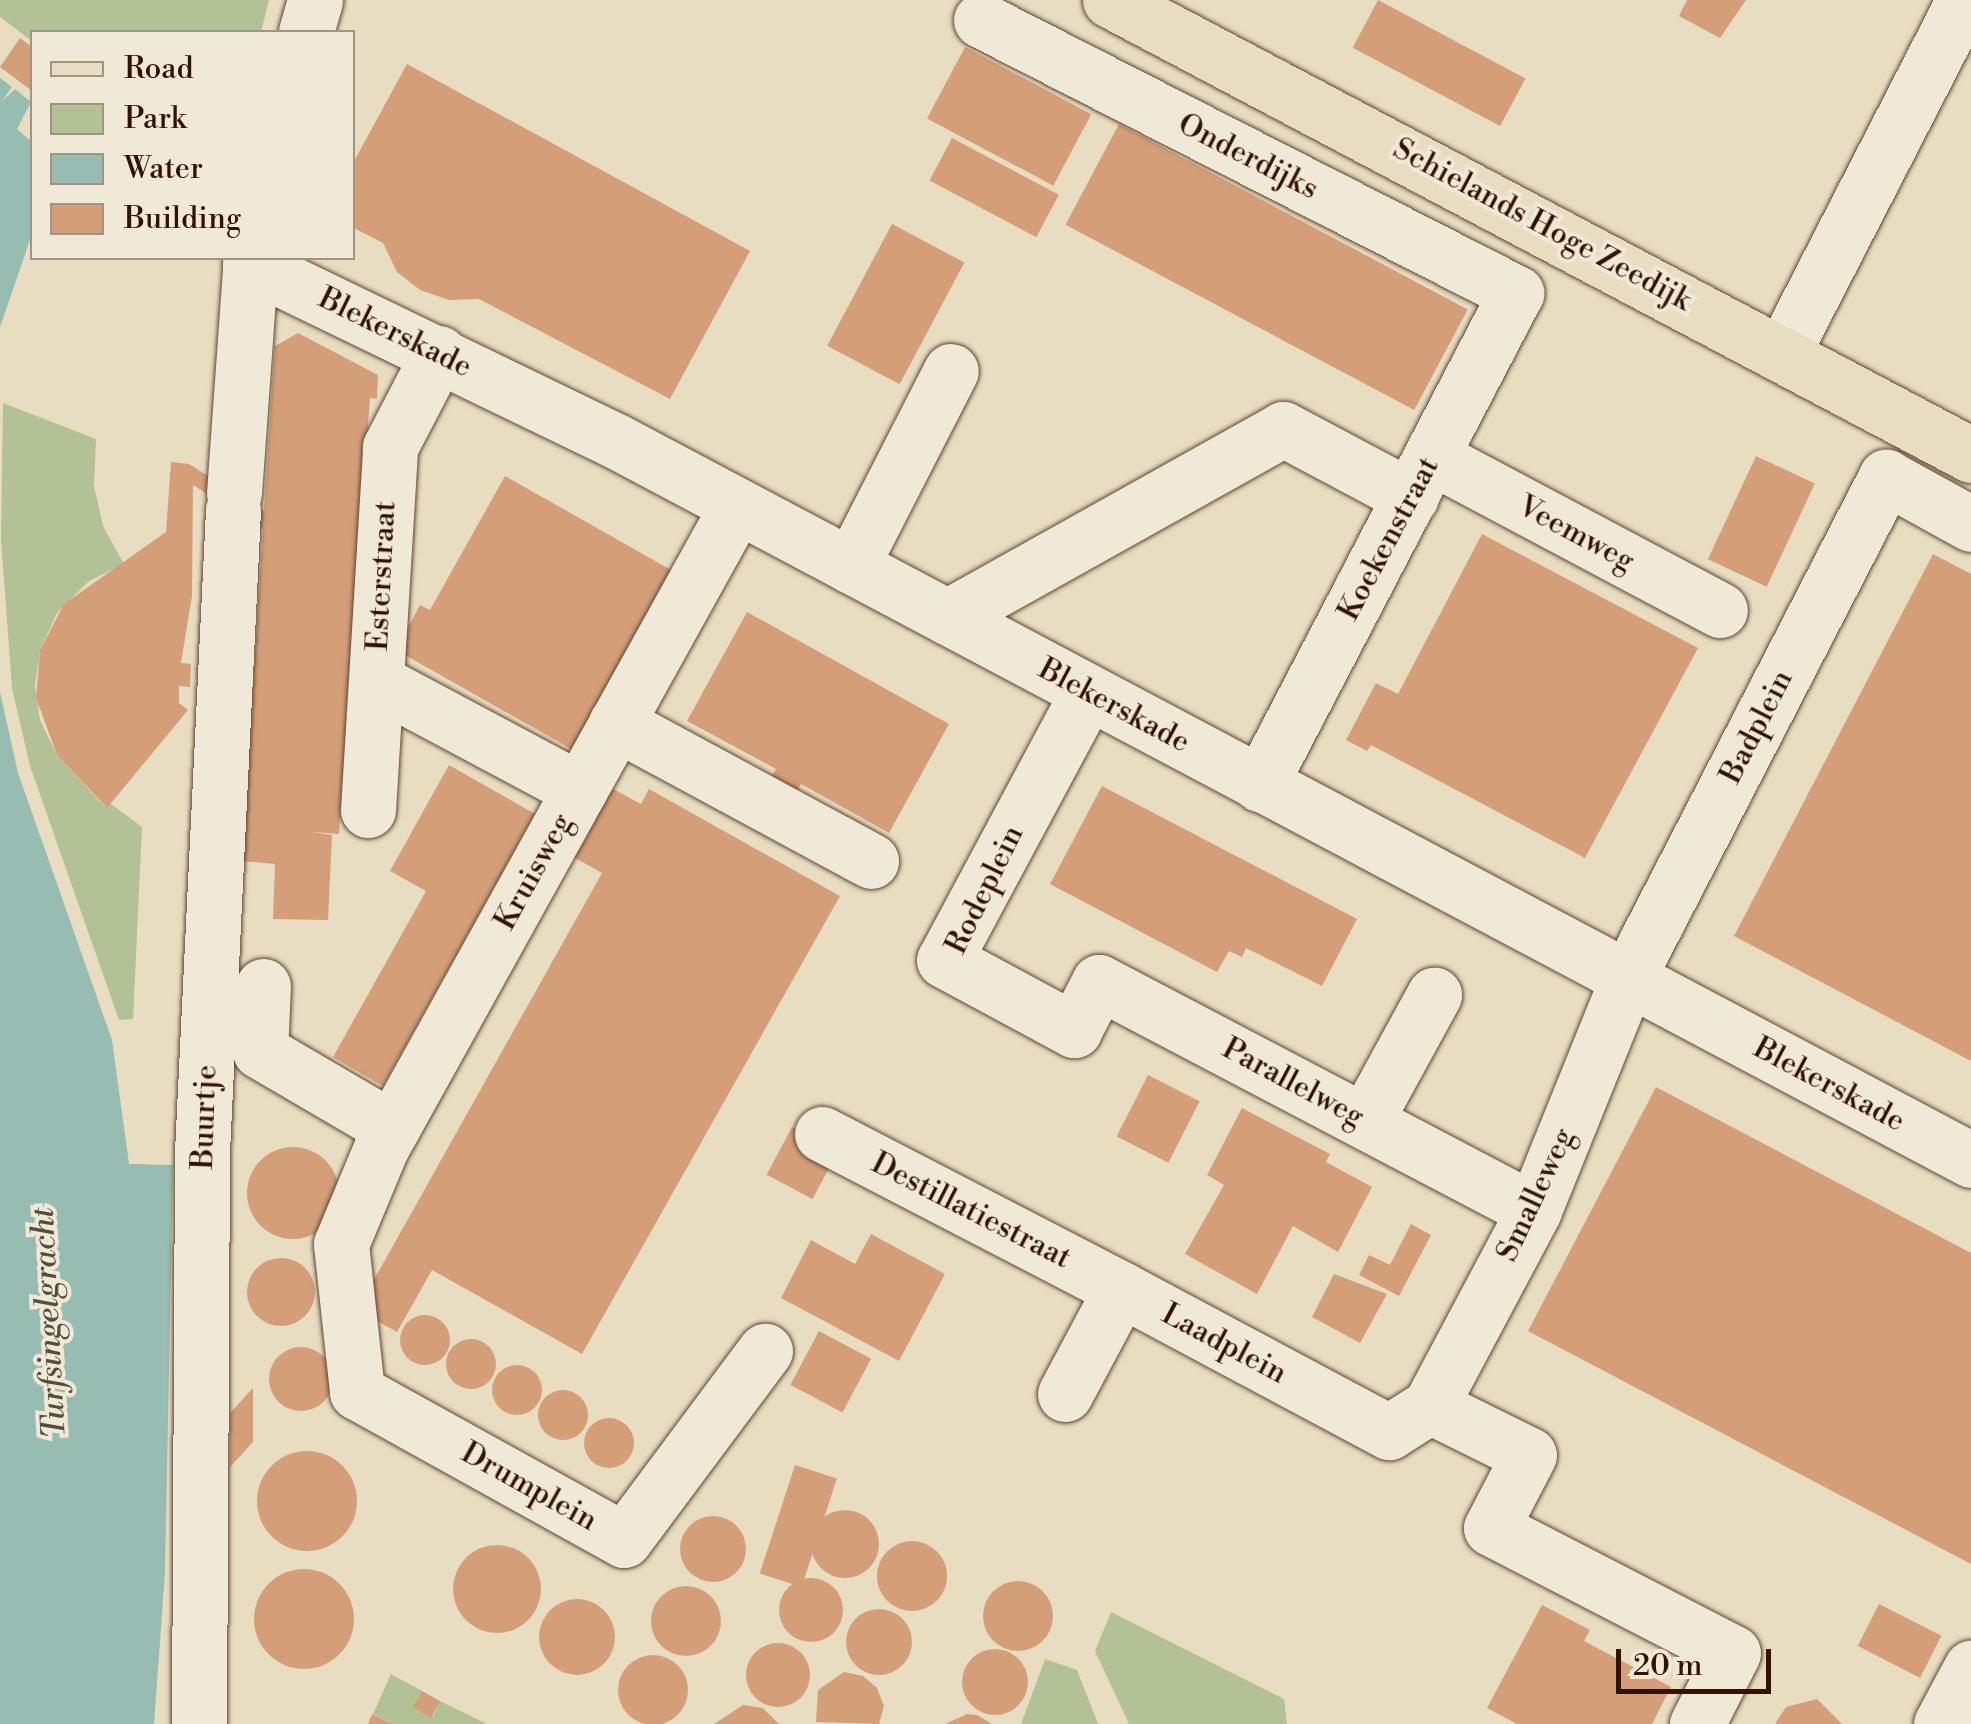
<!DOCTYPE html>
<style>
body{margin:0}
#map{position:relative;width:1971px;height:1724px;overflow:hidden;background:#e8ddc1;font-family:"Libre Bodoni",serif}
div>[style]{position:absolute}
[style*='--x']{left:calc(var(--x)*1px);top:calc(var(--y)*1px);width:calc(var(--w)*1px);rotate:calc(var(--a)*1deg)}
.green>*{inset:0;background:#b2c296}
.water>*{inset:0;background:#97bcb1}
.building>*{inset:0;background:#d49f78;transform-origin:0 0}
.round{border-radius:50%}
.roads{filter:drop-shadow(0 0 2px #604532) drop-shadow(0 0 2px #604532)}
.minor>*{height:55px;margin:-27.5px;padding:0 27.5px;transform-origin:27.5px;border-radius:27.5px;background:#f0e9d7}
.major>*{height:55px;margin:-27.5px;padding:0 27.5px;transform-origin:27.5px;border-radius:27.5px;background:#e8ddc1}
span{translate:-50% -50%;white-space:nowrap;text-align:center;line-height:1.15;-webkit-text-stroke:8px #f0e9d7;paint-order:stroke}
.street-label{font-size:30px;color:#321202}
.water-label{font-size:32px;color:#554e3f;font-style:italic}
.legend{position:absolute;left:30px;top:30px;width:325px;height:230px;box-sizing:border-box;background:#f0e9d7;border:2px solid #a49382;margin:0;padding:12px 18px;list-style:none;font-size:30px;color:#321202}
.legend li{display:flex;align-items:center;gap:20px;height:50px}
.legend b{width:50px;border:2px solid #a49382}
.scale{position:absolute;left:1616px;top:1649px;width:155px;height:45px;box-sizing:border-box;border:5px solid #321202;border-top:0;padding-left:12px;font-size:30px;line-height:35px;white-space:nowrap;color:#321202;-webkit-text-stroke:8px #f0e9d7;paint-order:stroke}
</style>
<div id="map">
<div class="green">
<div style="clip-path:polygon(0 0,269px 0,261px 32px,32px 32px,32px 41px,0 17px)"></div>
<div style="clip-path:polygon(3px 403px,96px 439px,94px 486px,103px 526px,124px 564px,89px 581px,57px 613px,40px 650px,35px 686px,40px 720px,57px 755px,104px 806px,111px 804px,142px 827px,133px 1019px,119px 1020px,30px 766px,12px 688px,1px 539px)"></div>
<div style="clip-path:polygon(1111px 1612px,1284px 1699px,1287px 1724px,1129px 1724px,1095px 1651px)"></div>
<div style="clip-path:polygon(1045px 1659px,1077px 1670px,1098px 1724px,1021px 1724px)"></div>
<div style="clip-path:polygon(391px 1674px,422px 1691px,433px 1717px,440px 1701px,487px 1724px,392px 1724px,373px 1714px)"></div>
</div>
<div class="water">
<div style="clip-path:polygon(0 78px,12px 87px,2px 101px,15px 89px,31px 102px,17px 129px,32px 142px,32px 234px,0 327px)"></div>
<div style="clip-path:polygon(0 692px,18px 773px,112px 1040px,129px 1164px,173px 1165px,165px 1573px,154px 1724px,0 1724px)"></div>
</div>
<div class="building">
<div style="left:1378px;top:0;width:167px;height:54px;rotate:28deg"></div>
<div style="clip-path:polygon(1687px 0,1746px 0,1720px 38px,1679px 16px)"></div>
<div style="clip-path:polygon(20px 38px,32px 47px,32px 91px,0 67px)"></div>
<div style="left:965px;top:47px;width:143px;height:81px;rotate:28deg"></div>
<div style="clip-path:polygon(407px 64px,750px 251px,670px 399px,479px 299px,449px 300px,420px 290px,397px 272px,383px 243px,352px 227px,352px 165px)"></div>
<div style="left:1119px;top:124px;width:395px;height:114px;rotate:28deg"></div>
<div style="left:952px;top:138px;width:121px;height:48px;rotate:28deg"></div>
<div style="left:892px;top:224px;width:82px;height:138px;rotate:28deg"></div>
<div style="clip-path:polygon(298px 333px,378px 375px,377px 399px,370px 398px,339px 834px,312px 832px,332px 835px,328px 920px,273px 919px,275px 864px,242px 861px,263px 530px,193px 485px,192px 596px,181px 663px,191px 664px,190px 687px,179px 686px,179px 703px,188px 710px,107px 808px,57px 755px,36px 698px,40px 650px,64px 604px,166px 532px,171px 462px,189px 464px,264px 511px,275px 346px)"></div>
<div style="left:1756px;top:456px;width:65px;height:114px;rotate:25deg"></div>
<div style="clip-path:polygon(505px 476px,673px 571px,573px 750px,396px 650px,420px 605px,430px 610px)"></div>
<div style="clip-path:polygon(1482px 534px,1698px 648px,1585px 858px,1371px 745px,1367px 751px,1346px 740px,1376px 683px,1398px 694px)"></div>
<div style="clip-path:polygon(1933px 554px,1971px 574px,1971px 1061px,1734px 936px)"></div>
<div style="clip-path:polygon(747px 612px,949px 724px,889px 833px,801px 784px,797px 791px,771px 777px,776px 769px,687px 721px)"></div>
<div style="clip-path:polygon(449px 765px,535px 814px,383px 1086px,333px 1057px,426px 891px,390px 871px)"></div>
<div style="clip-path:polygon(608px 786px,641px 804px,649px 789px,840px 896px,582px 1354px,432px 1270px,397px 1332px,357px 1310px,602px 873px,570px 855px)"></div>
<div style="clip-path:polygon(1102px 786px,1357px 919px,1322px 986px,1246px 948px,1242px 957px,1229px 951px,1217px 972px,1050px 884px)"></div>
<div style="left:1148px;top:1075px;width:58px;height:69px;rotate:27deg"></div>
<div style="clip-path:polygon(1656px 1087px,1971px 1253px,1971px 1564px,1528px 1331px)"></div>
<div style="clip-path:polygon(1242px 1108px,1330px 1154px,1326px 1162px,1372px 1187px,1338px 1252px,1293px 1226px,1257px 1294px,1185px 1254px,1224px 1185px,1207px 1175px)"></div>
<div style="left:792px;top:1127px;width:52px;height:54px;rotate:28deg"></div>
<div class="round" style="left:247px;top:1147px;width:92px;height:92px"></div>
<div style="clip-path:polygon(1411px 1224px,1431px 1235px,1399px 1296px,1359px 1275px,1369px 1255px,1390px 1265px)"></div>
<div style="clip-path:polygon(871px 1234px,945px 1274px,899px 1361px,781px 1298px,811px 1240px,855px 1264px)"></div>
<div class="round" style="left:247px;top:1258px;width:68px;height:68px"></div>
<div style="clip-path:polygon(1334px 1274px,1387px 1294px,1360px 1343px,1312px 1317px)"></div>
<div class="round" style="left:400px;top:1315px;width:50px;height:50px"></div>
<div style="left:819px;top:1331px;width:59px;height:61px;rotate:28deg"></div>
<div class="round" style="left:446px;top:1339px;width:50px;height:50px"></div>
<div class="round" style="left:269px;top:1347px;width:64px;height:64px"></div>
<div class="round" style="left:492px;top:1365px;width:50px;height:50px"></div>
<div style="clip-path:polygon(253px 1388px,253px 1442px,230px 1467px,230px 1413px)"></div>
<div class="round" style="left:538px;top:1390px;width:50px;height:50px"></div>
<div class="round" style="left:584px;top:1418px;width:50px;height:50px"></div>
<div class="round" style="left:257px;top:1451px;width:100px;height:100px"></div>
<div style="left:795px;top:1465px;width:44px;height:114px;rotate:18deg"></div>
<div class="round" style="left:811px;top:1510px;width:68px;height:68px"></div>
<div class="round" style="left:680px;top:1516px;width:66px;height:66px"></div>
<div class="round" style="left:877px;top:1541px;width:70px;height:70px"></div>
<div class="round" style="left:453px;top:1545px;width:88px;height:88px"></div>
<div class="round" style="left:254px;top:1569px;width:100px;height:100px"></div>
<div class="round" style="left:779px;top:1578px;width:64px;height:64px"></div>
<div class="round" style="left:983px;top:1581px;width:70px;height:70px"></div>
<div class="round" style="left:651px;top:1586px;width:70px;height:70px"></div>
<div class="round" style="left:539px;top:1599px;width:76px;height:76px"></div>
<div style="left:1879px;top:1604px;width:70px;height:47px;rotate:27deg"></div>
<div style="clip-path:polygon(1542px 1605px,1590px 1630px,1584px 1641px,1671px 1687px,1652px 1724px,1517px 1724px,1487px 1708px)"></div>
<div class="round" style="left:846px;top:1609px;width:66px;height:66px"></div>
<div class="round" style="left:746px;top:1643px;width:64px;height:64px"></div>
<div class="round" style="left:962px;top:1649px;width:66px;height:66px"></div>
<div class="round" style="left:618px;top:1655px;width:70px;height:70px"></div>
<div style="clip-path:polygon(844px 1672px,863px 1676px,877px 1688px,884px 1706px,879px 1724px,816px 1722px,818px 1690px)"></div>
<div style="left:422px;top:1691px;width:21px;height:19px;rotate:29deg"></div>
<div style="clip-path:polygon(1817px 1699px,1842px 1724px,1775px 1724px,1786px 1707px)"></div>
<div style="clip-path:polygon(743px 1705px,763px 1708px,779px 1724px,714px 1724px)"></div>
<div style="clip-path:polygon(372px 1714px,392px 1724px,368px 1724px)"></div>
<div style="clip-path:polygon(967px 1714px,977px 1715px,992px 1724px,945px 1724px)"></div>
</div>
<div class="roads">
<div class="minor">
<div style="--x:981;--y:20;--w:601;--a:27.03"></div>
<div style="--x:1516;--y:293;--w:554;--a:117.54"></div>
<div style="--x:306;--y:32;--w:33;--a:-74"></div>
<div style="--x:250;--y:264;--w:407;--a:25.8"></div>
<div style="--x:616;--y:441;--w:1534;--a:27.95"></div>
<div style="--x:1782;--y:354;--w:398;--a:-62.8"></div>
<div style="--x:1432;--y:457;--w:326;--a:28"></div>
<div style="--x:234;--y:493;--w:236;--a:-85.9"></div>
<div style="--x:737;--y:506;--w:734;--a:119.01"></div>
<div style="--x:381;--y:1148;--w:104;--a:112.6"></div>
<div style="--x:341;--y:1244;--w:149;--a:83.8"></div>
<div style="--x:357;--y:1392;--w:305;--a:29"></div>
<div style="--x:624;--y:1540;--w:236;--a:-53.3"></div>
<div style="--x:851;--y:566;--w:219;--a:-62.9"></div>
<div style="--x:947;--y:617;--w:385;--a:-29.2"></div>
<div style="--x:1283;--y:429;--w:145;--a:28"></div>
<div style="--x:376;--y:681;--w:231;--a:28.1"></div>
<div style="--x:1088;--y:692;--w:304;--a:118.2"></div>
<div style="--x:944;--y:960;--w:148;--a:28.3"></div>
<div style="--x:1074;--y:1030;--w:54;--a:-62.5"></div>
<div style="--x:1099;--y:982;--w:491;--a:27.7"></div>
<div style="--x:616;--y:723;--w:290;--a:28.4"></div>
<div style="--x:368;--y:810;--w:364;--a:-86.5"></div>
<div style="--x:390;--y:447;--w:106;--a:-62.5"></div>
<div style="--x:263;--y:986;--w:65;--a:92.6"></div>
<div style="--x:260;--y:1051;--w:153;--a:30.3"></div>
<div style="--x:1365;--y:1121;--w:144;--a:-61.3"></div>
<div style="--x:822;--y:1134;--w:337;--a:27.4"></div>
<div style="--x:1065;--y:1394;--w:119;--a:-61.9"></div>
<div style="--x:1121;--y:1289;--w:304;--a:28.1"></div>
<div style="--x:1389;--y:1432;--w:49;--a:-32.4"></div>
<div style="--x:1430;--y:1406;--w:222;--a:-62"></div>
<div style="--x:1534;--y:1210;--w:251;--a:-68"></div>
<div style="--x:1628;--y:977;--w:563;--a:-62.71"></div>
<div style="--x:1886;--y:477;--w:97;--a:28.9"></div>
<div style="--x:1430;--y:1406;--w:110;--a:26.3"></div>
<div style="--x:1529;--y:1455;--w:82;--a:117.5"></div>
<div style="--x:1491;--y:1528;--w:272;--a:27.3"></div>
<div style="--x:1733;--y:1653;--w:80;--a:116.9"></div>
<div style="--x:199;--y:1724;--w:573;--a:-89.7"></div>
<div style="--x:202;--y:1151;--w:642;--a:-87.23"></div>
<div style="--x:1941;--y:1724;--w:64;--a:-61.8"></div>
</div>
<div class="major">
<div style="--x:1110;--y:0;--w:974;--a:27.85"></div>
</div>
</div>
<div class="street-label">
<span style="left:1248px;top:157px;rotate:27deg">Onderdijks</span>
<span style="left:1542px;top:225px;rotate:28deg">Schielands Hoge Zeedijk</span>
<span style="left:395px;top:333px;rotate:26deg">Blekerskade</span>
<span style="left:1576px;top:534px;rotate:28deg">Veemweg</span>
<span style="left:1389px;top:539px;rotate:-62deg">Koekenstraat</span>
<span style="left:382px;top:576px;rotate:-87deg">Esterstraat</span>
<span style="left:1114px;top:706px;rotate:28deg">Blekerskade</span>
<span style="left:1757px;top:727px;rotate:-63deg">Badplein</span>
<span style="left:534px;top:872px;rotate:-61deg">Kruisweg</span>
<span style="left:985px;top:890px;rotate:-64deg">Rodeplein</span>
<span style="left:1293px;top:1083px;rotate:28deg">Parallelweg</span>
<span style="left:1829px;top:1085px;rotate:28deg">Blekerskade</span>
<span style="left:205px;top:1117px;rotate:-88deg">Buurtje</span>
<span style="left:1536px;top:1195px;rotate:-65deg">Smalleweg</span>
<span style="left:971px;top:1211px;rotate:27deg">Destillatiestraat</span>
<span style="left:1224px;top:1344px;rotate:28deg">Laadplein</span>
<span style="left:529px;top:1487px;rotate:29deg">Drumplein</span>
</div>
<div class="water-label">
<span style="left:49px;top:1323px;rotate:-93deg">Turfsingelgracht</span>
</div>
<ul class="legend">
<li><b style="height:12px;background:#e8ddc1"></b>Road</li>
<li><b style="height:28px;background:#b2c296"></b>Park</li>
<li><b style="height:28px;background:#97bcb1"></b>Water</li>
<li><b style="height:28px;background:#d49f78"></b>Building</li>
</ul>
<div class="scale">20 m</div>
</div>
